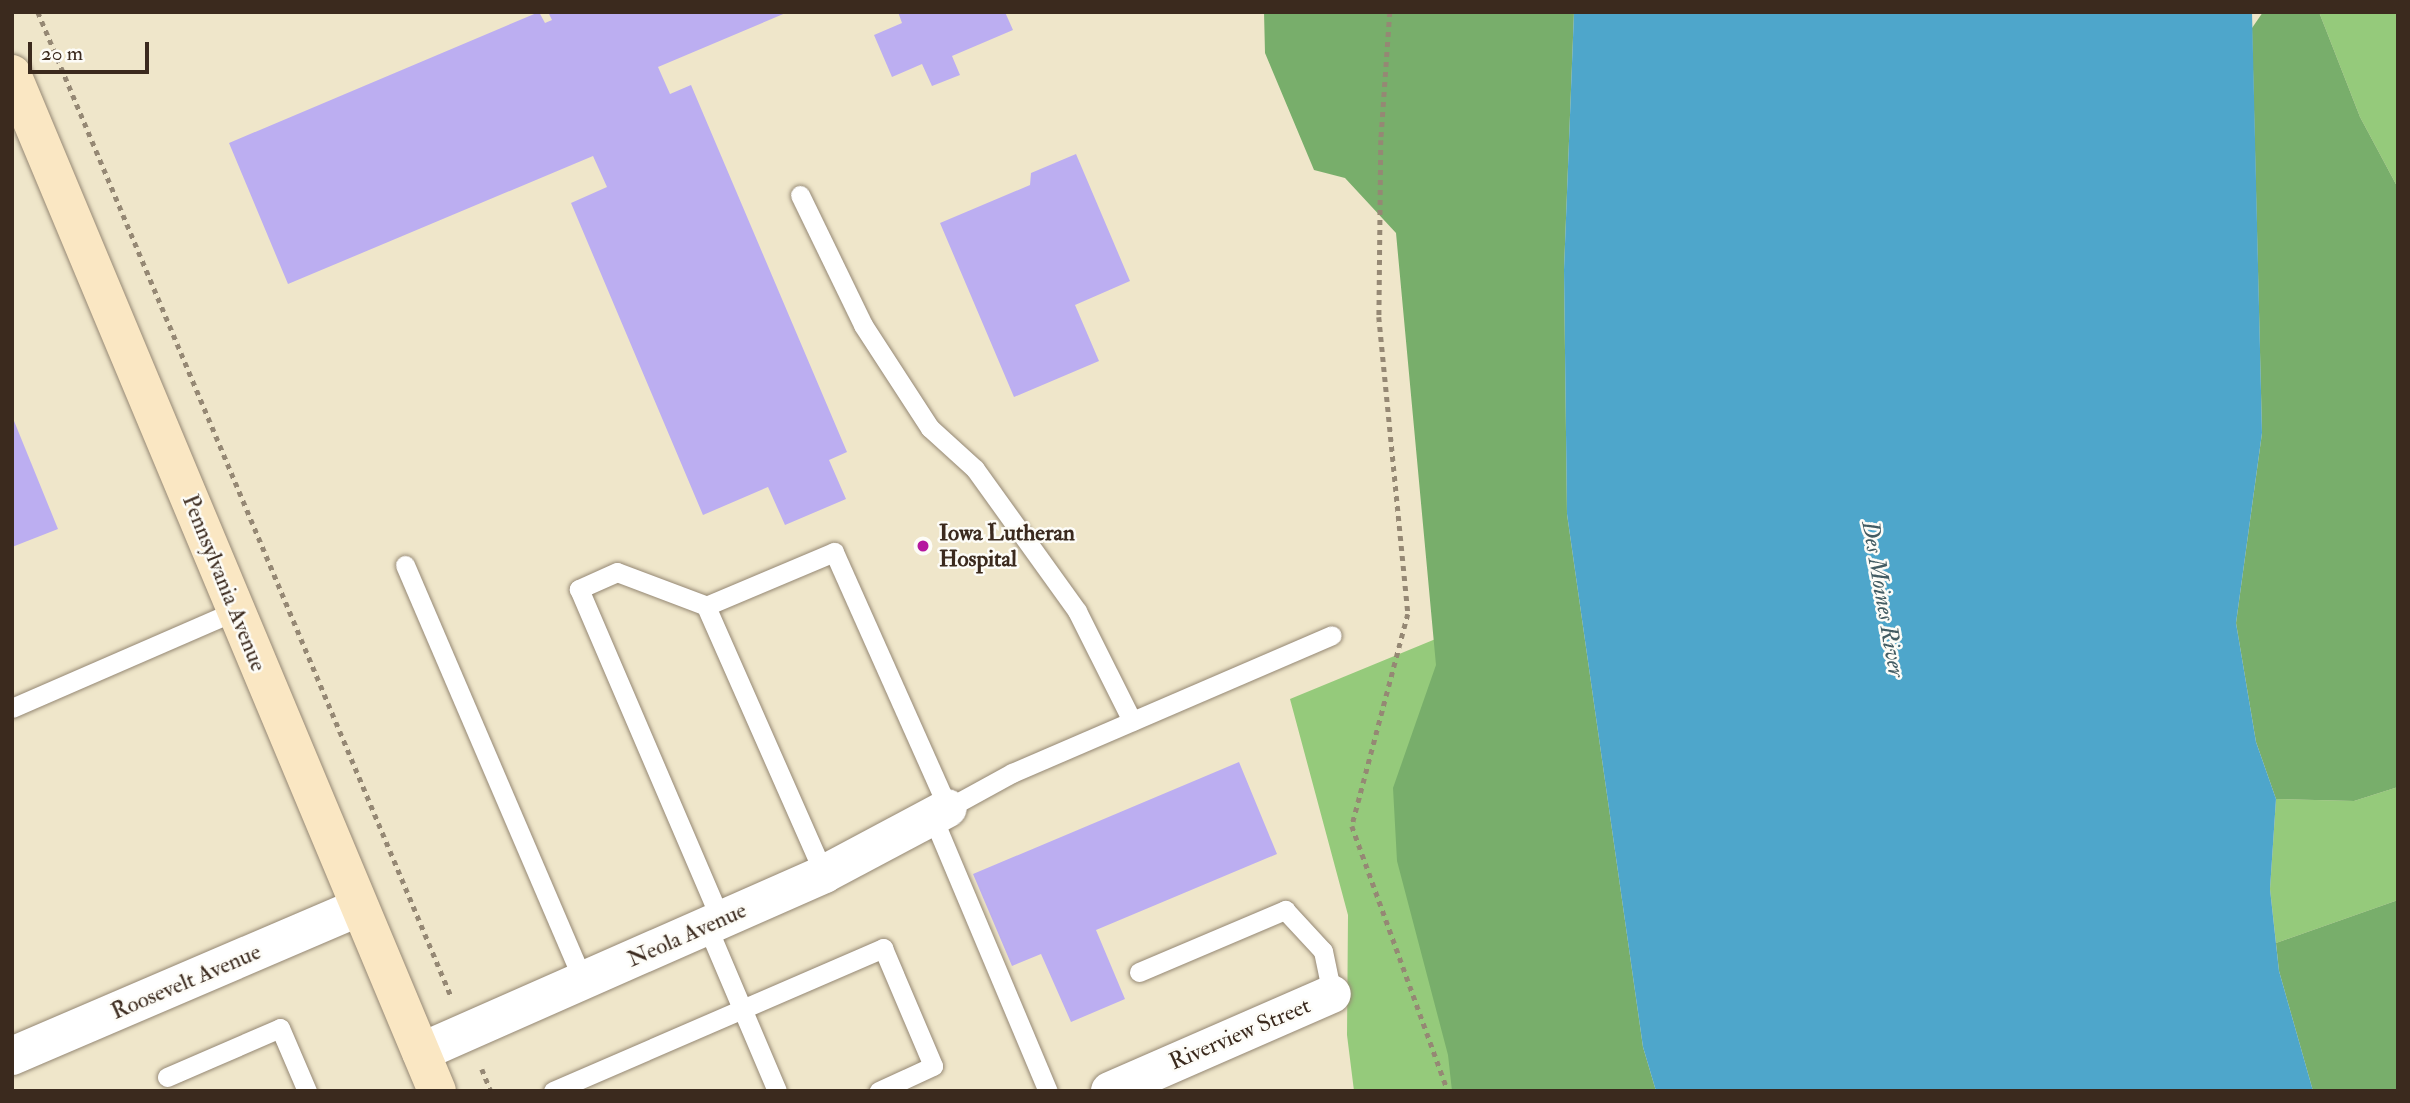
<!DOCTYPE html>
<style>
body{margin:0}
#map{position:relative;width:2410px;height:1103px;overflow:hidden;background:#efe6ca;font-family:"IM FELL Double Pica",serif}
div>[style]{position:absolute}
[style*='--x']{left:calc(var(--x)*1px);top:calc(var(--y)*1px);width:calc(var(--w)*1px);rotate:calc(var(--a)*1deg)}
.green>*{inset:0;background:#95ca7b}
.forest>*{inset:0;background:#78ae6b}
.water>*{inset:0;background:#4ea6cb}
.building>*{inset:0;background:#bcaef1}
.path>*{height:4.5px;margin-top:-2.25px;transform-origin:0;background:repeating-linear-gradient(90deg,#958874 0 5px,transparent 0 10px)}
.roads{filter:drop-shadow(0 0 2px #958874) drop-shadow(0 0 2px #958874)}
.lane>*{height:19px;margin:-9.5px;padding:0 9.5px;transform-origin:9.5px;border-radius:9.5px;background:#fff}
.street>*{height:38px;margin:-19px;padding:0 19px;transform-origin:19px;border-radius:19px;background:#fff}
.secondary>*{height:38px;margin:-19px;padding:0 19px;transform-origin:19px;border-radius:19px;background:#fae7c3}
.dots>*{width:19px;height:19px;translate:-50% -50%;box-sizing:border-box;border:4px solid #fdfcf7;border-radius:50%}
span{translate:-50% -50%;white-space:nowrap;text-align:center;line-height:1.15;-webkit-text-stroke:5px #fdfcf7;paint-order:stroke}
.poi-label{font-size:23px;color:#3b2a1e;font-weight:700}
.left{translate:0 -50%;text-align:left}
.street-label{font-size:23px;color:#3b2a1e}
.water-label{font-size:24px;color:#435c63;font-style:italic}
.frame{position:absolute;inset:0;border:14px solid #3b2a1e;pointer-events:none}
.scale{position:absolute;left:28px;top:42px;width:121px;height:32px;box-sizing:border-box;border:4px solid #3b2a1e;border-top:0;padding-left:9px;font-size:21px;line-height:24px;white-space:nowrap;color:#3b2a1e;-webkit-text-stroke:5px #fdfcf7;paint-order:stroke}
</style>
<div id="map">
<div class="green">
<div style="clip-path:polygon(2319px 12px,2398px 12px,2398px 188px,2360px 117px)"></div>
<div style="clip-path:polygon(1535px 598px,1525px 1091px,1354px 1091px,1347px 1035px,1348px 915px,1290px 699px)"></div>
<div style="clip-path:polygon(2398px 787px,2398px 900px,2276px 943px,2270px 889px,2276px 799px,2354px 801px)"></div>
</div>
<div class="forest">
<div style="clip-path:polygon(1264px 12px,1574px 12px,1564px 270px,1567px 514px,1643px 1047px,1656px 1091px,1452px 1091px,1448px 1055px,1397px 861px,1393px 788px,1436px 665px,1396px 233px,1345px 178px,1314px 170px,1265px 53px)"></div>
<div style="clip-path:polygon(2263px 12px,2319px 12px,2360px 117px,2398px 188px,2398px 787px,2354px 801px,2276px 799px,2256px 742px,2236px 623px,2262px 433px,2252px 28px)"></div>
<div style="clip-path:polygon(2398px 900px,2398px 1091px,2313px 1091px,2279px 971px,2276px 943px)"></div>
</div>
<div class="water">
<div style="clip-path:polygon(1574px 12px,2252px 12px,2262px 433px,2236px 623px,2256px 742px,2276px 799px,2270px 889px,2279px 971px,2313px 1091px,1656px 1091px,1643px 1047px,1567px 514px,1564px 270px)"></div>
</div>
<div class="building">
<div style="clip-path:polygon(539px 12px,545px 23px,552px 20px,548px 12px,788px 12px,658px 67px,670px 94px,691px 85px,847px 452px,829px 460px,846px 499px,785px 525px,768px 487px,703px 515px,571px 203px,607px 187px,593px 156px,288px 284px,229px 143px)"></div>
<div style="clip-path:polygon(898px 12px,1005px 12px,1013px 30px,952px 56px,960px 75px,932px 86px,922px 64px,892px 77px,874px 35px,902px 23px)"></div>
<div style="clip-path:polygon(1076px 154px,1130px 281px,1075px 305px,1099px 361px,1014px 397px,940px 223px,1030px 185px,1031px 173px)"></div>
<div style="clip-path:polygon(12px 416px,58px 529px,12px 547px)"></div>
<div style="clip-path:polygon(1239px 762px,1277px 854px,1096px 930px,1125px 999px,1071px 1022px,1041px 954px,1012px 966px,973px 874px)"></div>
</div>
<div class="path">
<div style="--x:38;--y:12;--w:1067;--a:67.23"></div>
<div style="--x:1390;--y:12;--w:128;--a:94"></div>
<div style="--x:1381;--y:140;--w:177;--a:90.6"></div>
<div style="--x:1379;--y:317;--w:298;--a:84.4"></div>
<div style="--x:1408;--y:614;--w:219;--a:104.8"></div>
<div style="--x:1352;--y:826;--w:282;--a:70.1"></div>
<div style="--x:482;--y:1069;--w:24;--a:68"></div>
</div>
<div class="roads">
<div class="lane">
<div style="--x:800;--y:195;--w:144;--a:64.1"></div>
<div style="--x:863;--y:325;--w:123;--a:57"></div>
<div style="--x:930;--y:428;--w:61;--a:42.3"></div>
<div style="--x:975;--y:469;--w:175;--a:54.3"></div>
<div style="--x:1077;--y:611;--w:123;--a:63.4"></div>
<div style="--x:405;--y:565;--w:452;--a:66.8"></div>
<div style="--x:707;--y:606;--w:96;--a:-159.3"></div>
<div style="--x:617;--y:572;--w:42;--a:155.9"></div>
<div style="--x:579;--y:589;--w:360;--a:66.8"></div>
<div style="--x:12;--y:708;--w:243;--a:-23.5"></div>
<div style="--x:933;--y:818;--w:296;--a:67.2"></div>
<div style="--x:824;--y:874;--w:293;--a:-113.8"></div>
<div style="--x:706;--y:606;--w:139;--a:-22.9"></div>
<div style="--x:834;--y:552;--w:280;--a:66"></div>
<div style="--x:948;--y:808;--w:73;--a:-28.7"></div>
<div style="--x:1012;--y:773;--w:348;--a:-23.3"></div>
<div style="--x:707;--y:926;--w:179;--a:67"></div>
<div style="--x:1139;--y:972;--w:159;--a:-23"></div>
<div style="--x:1285;--y:910;--w:56;--a:47.2"></div>
<div style="--x:1323;--y:951;--w:44;--a:78.2"></div>
<div style="--x:167;--y:1077;--w:123;--a:-23.4"></div>
<div style="--x:280;--y:1028;--w:69;--a:66.8"></div>
<div style="--x:553;--y:1091;--w:360;--a:-23.4"></div>
<div style="--x:883;--y:948;--w:128;--a:67"></div>
<div style="--x:933;--y:1066;--w:60;--a:155.2"></div>
</div>
<div class="street">
<div style="--x:421;--y:1052;--w:441;--a:-23.8"></div>
<div style="--x:824;--y:874;--w:140;--a:-28"></div>
<div style="--x:12;--y:1056;--w:378;--a:-23.2"></div>
<div style="--x:1110;--y:1091;--w:242;--a:-23.6"></div>
</div>
<div class="secondary">
<div style="--x:12;--y:74;--w:1102;--a:67.32"></div>
</div>
</div>
<div class="dots">
<div style="left:923px;top:546px;background:#b5179e"></div>
</div>
<div class="poi-label">
<span class="left" style="left:939px;top:546px">Iowa Lutheran<br>Hospital</span>
</div>
<div class="street-label">
<span style="left:224px;top:583px;rotate:68deg">Pennsylvania Avenue</span>
<span style="left:687px;top:935px;rotate:-24deg">Neola Avenue</span>
<span style="left:186px;top:982px;rotate:-23deg">Roosevelt Avenue</span>
<span style="left:1240px;top:1034px;rotate:-23deg">Riverview Street</span>
</div>
<div class="water-label">
<span style="left:1883px;top:599px;rotate:80deg">Des Moines River</span>
</div>
<div class="frame"></div>
<div class="scale">20 m</div>
</div>
